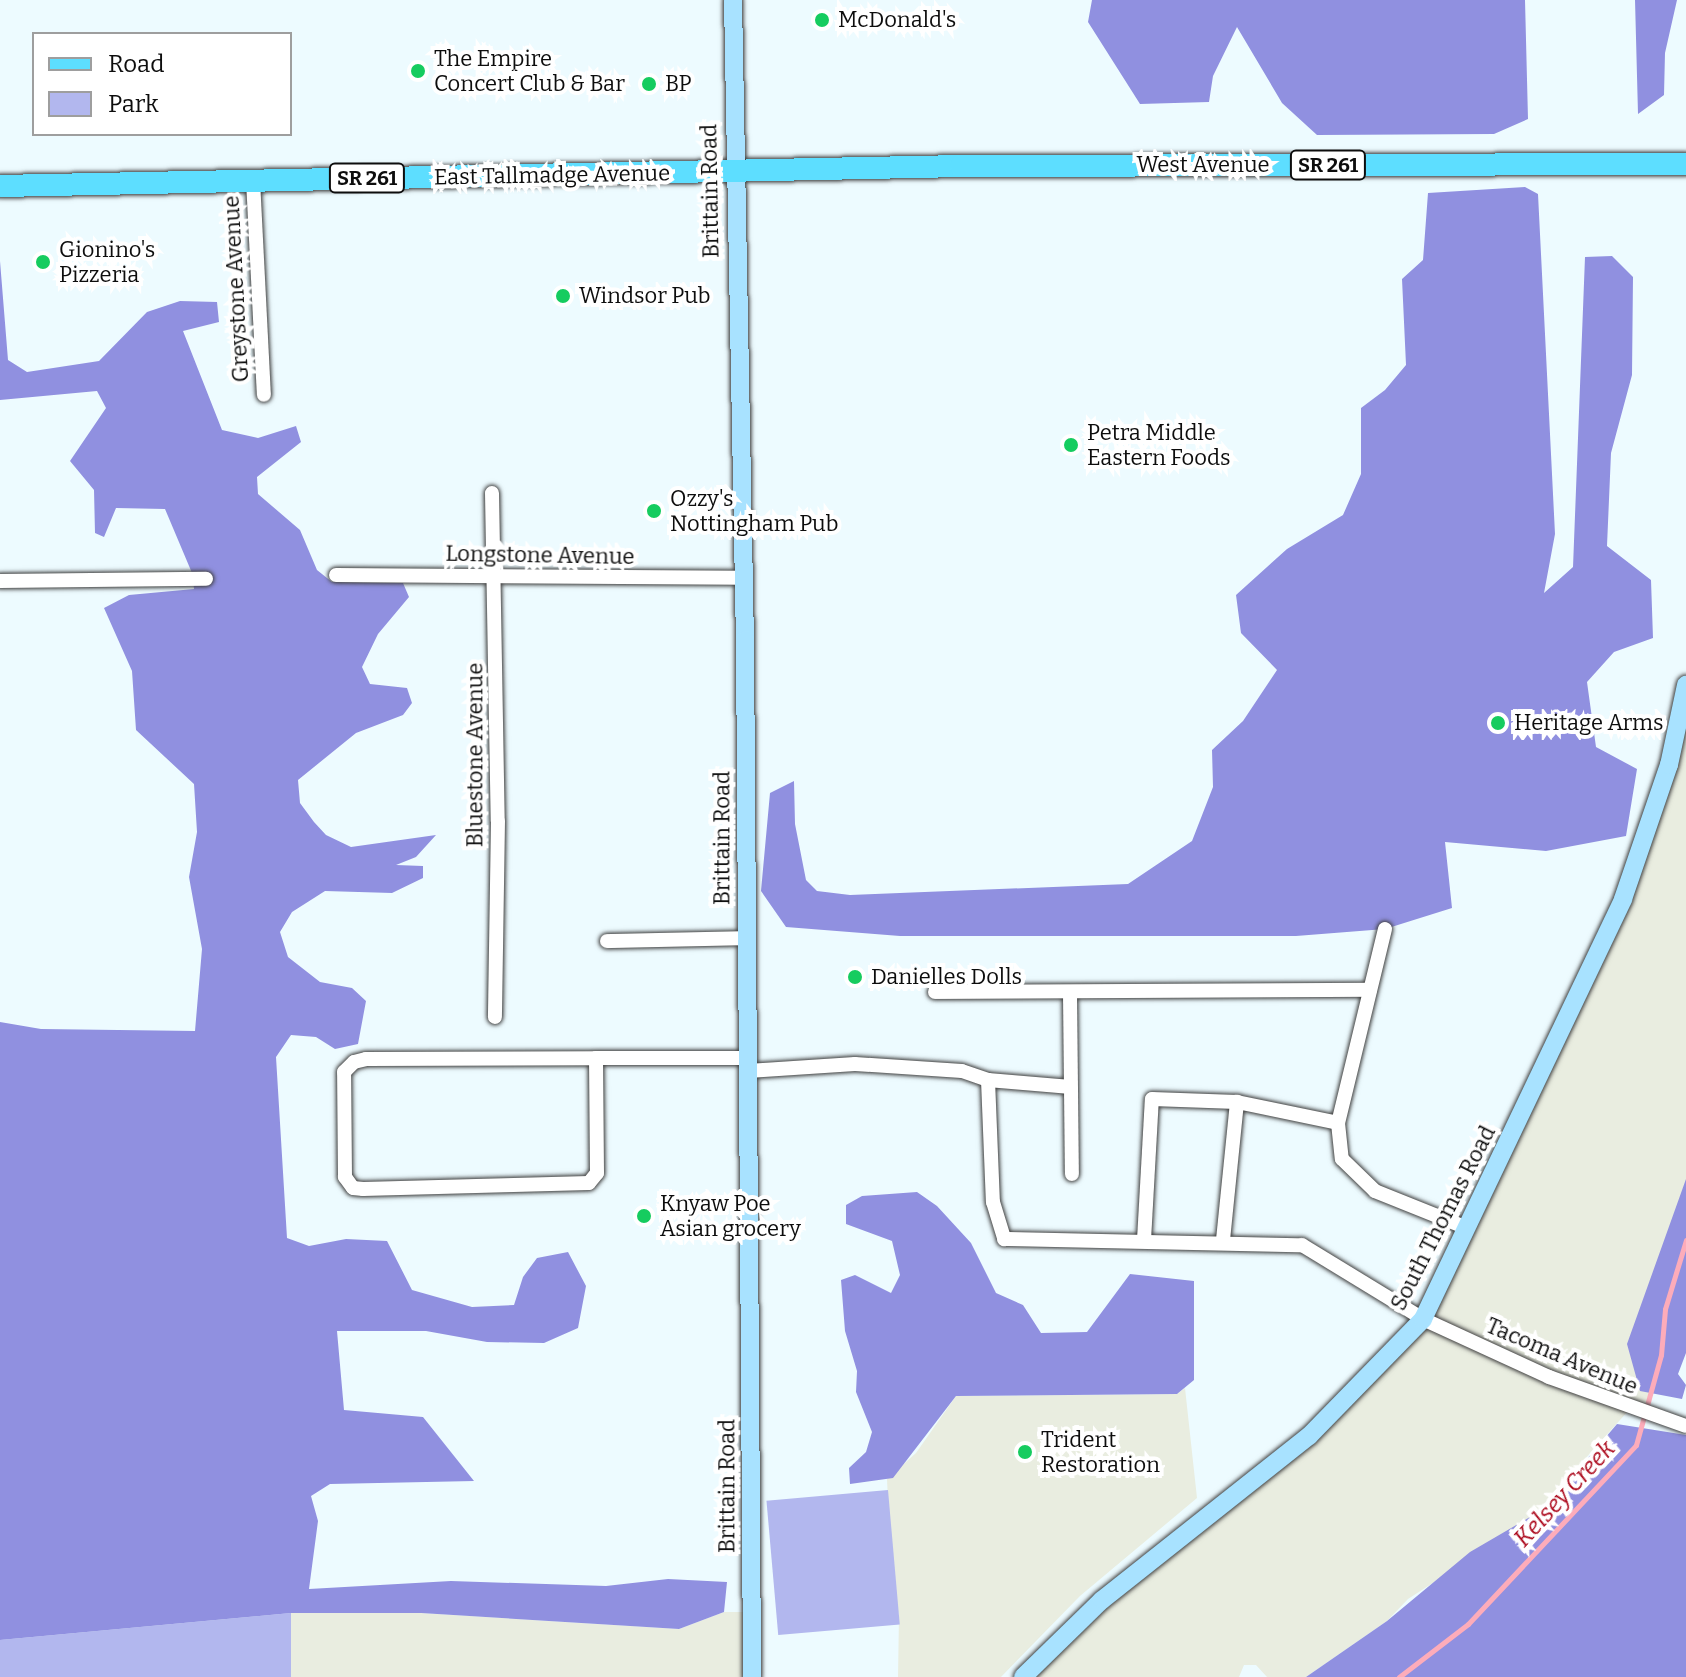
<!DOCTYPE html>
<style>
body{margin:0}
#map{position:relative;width:1686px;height:1677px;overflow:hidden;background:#edfbff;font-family:Bitter,serif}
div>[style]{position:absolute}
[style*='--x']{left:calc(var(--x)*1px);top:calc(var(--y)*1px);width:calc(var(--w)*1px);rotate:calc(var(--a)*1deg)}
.industrial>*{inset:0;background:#e9ede0}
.green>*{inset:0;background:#b2b7ee;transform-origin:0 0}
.forest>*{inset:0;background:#9090e0}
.stream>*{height:5px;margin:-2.5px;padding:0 2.5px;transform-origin:2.5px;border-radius:2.5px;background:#fdacba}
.roads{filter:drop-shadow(0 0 2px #404040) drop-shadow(0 0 2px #404040)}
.street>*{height:14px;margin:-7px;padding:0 7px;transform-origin:7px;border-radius:7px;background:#fff}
.secondary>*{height:18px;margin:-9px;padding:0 9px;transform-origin:9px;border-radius:9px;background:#a8e2ff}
.primary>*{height:22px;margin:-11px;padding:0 11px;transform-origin:11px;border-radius:11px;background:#5ddeff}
.dots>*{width:22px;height:22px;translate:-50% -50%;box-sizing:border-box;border:4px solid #fff;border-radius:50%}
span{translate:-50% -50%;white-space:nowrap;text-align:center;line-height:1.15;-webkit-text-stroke:8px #fff;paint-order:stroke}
.shield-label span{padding:2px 6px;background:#fff;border:2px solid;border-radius:6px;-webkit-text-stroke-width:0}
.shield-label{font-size:20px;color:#0d0d0d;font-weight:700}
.poi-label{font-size:22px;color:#0d0d0d}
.left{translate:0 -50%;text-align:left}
.street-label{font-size:22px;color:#0d0d0d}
.water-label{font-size:24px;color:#ac091c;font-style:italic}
.legend{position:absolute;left:32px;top:32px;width:260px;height:104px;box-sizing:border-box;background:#fff;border:2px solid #9e9e9e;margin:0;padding:10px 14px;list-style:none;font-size:24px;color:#0d0d0d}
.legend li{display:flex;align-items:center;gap:16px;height:40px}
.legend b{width:40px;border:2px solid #9e9e9e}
</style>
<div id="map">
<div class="industrial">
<div style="clip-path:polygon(1686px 685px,1686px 1240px,1645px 1412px,1629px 1410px,1530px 1520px,1408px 1599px,1387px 1621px,1306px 1677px,1267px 1677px,1256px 1665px,1244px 1665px,1239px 1677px,1023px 1677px,1309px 1436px,1424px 1319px,1623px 899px)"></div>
<div style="clip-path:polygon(1185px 1388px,1197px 1498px,1080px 1596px,1001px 1677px,898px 1677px,899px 1615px,892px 1588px,887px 1479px,916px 1453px,956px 1396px,1177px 1394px)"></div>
<div style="clip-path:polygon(724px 1612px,751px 1612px,752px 1677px,291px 1677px,291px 1613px,421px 1613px,679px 1629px)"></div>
</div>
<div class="green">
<div style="left:888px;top:1490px;width:135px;height:122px;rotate:85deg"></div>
<div style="clip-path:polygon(291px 1613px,291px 1677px,0 1677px,0 1640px)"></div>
</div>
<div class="forest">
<div style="clip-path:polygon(1092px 0,1525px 0,1528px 119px,1494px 134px,1317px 135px,1282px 103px,1237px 27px,1213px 76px,1209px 102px,1140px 104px,1088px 22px)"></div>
<div style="clip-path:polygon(1635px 0,1677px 0,1665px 53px,1664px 95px,1638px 114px)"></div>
<div style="clip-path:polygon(1525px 187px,1538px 194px,1555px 534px,1544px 593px,1573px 567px,1585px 257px,1612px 256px,1633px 277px,1632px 375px,1611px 453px,1607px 546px,1651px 580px,1653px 638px,1614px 652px,1587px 682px,1596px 747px,1637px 769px,1626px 836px,1546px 851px,1445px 842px,1452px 908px,1385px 929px,1296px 936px,900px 936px,786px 927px,761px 891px,770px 793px,794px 781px,795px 824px,806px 880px,817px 891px,850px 895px,1128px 884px,1192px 841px,1213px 787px,1212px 750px,1243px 721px,1277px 670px,1241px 633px,1236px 595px,1287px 549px,1343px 515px,1361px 474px,1361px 408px,1385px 390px,1406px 365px,1402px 279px,1423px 260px,1428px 193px)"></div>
<div style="clip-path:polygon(0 261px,8px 360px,27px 372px,99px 361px,147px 312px,180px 301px,217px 302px,219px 322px,183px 331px,222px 430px,258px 438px,296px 426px,301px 442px,257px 477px,258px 494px,300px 530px,317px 570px,332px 582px,403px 583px,409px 597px,378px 634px,362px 667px,370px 684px,407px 688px,412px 703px,403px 715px,356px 733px,298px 780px,300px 803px,314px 822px,326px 835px,351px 847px,436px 835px,416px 857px,396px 865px,423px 866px,423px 878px,392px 893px,325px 891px,292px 912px,280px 932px,288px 957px,320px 982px,352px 988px,366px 1001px,358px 1044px,335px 1049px,316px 1037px,291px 1035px,276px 1057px,287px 1238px,309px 1246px,346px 1239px,387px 1241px,412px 1290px,472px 1307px,514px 1305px,523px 1277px,537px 1258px,568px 1252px,586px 1286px,578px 1328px,544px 1343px,487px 1342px,426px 1331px,337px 1331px,344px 1410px,423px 1417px,474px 1481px,330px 1484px,311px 1496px,318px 1521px,309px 1589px,451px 1581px,606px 1586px,668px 1579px,727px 1582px,724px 1612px,679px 1629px,421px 1613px,291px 1613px,0 1640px,0 1022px,41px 1029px,195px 1031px,202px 949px,189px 877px,197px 832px,194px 784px,136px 730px,132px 671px,104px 608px,129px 595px,194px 589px,192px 573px,165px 509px,116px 508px,104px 537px,95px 533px,94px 490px,70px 461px,106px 408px,97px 391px,0 400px)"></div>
<div style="clip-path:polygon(1686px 1179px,1686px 1353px,1678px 1374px,1686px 1385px,1682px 1399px,1640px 1391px,1627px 1344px)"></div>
<div style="clip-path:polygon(917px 1192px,937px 1206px,971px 1243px,996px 1293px,1023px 1305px,1041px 1333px,1087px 1332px,1130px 1274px,1194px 1281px,1194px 1380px,1177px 1394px,956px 1396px,893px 1478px,850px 1484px,849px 1468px,866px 1452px,872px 1432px,856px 1392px,857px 1371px,845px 1331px,841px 1280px,855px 1275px,891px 1293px,900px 1275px,892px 1241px,846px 1224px,846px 1205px,862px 1196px)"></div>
<div style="clip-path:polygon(1617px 1424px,1686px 1435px,1686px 1677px,1306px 1677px,1387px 1621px,1470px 1552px,1530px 1517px,1557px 1494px)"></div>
</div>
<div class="stream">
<div style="--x:1399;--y:1677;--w:87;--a:-37.5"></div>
<div style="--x:1468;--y:1624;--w:245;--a:-46.8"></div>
<div style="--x:1636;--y:1445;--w:93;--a:-74.5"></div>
<div style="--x:1661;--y:1355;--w:46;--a:-85"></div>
<div style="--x:1665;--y:1309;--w:72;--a:-73.1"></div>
</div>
<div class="roads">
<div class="street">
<div style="--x:253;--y:180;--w:215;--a:87.1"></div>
<div style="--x:492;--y:493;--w:328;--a:89"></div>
<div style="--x:498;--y:821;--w:196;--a:90.9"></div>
<div style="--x:336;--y:575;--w:406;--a:0.4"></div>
<div style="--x:0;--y:581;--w:206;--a:-0.6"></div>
<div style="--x:1385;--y:929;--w:200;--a:103.6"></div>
<div style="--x:1338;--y:1123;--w:36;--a:84"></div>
<div style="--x:1342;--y:1159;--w:46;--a:44.1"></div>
<div style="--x:1375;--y:1191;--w:99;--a:21.9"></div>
<div style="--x:607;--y:941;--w:138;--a:-1.2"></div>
<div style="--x:935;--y:992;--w:435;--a:-0.3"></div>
<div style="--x:1070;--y:994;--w:180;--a:89.4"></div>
<div style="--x:596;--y:1058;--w:115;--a:89.5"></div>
<div style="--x:597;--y:1173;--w:13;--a:129"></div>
<div style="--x:589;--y:1183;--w:226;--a:178.5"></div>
<div style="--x:363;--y:1189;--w:10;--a:-174"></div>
<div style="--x:353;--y:1188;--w:14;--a:-126"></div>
<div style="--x:345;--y:1177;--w:105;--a:-90.5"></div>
<div style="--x:344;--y:1072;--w:14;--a:-45"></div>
<div style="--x:354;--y:1062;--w:12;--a:-14"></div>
<div style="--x:366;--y:1059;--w:230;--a:-0.2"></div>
<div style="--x:596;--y:1058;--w:152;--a:0"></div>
<div style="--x:748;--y:1071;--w:107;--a:-3.7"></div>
<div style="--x:855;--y:1064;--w:107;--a:3.7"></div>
<div style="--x:962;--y:1071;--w:28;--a:19"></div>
<div style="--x:988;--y:1080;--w:83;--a:4.8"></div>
<div style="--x:988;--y:1080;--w:122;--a:87.7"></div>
<div style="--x:993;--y:1202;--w:39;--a:73"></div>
<div style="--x:1004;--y:1239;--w:298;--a:1.2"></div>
<div style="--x:1302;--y:1245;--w:142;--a:31.4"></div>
<div style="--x:1423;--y:1319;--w:139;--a:24.7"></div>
<div style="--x:1549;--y:1377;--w:145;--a:19.7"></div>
<div style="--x:1144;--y:1240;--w:141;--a:-86.8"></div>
<div style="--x:1152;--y:1099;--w:85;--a:2"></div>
<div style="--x:1237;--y:1102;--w:103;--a:11.7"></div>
<div style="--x:1223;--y:1240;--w:139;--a:-84.2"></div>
</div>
<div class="secondary">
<div style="--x:733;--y:0;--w:640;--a:88.93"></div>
<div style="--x:745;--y:640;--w:1037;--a:89.61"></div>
<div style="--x:1023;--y:1677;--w:110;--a:-44.3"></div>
<div style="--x:1102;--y:1600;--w:264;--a:-38.4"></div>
<div style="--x:1309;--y:1436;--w:163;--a:-45.7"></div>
<div style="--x:1423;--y:1319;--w:465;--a:-64.5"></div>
<div style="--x:1623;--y:899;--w:142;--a:-71.1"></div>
<div style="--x:1669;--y:765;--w:82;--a:-78"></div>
</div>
<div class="primary">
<div style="--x:0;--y:186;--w:961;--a:-1.19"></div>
<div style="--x:961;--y:166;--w:725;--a:-0.16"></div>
</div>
</div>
<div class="dots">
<div style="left:822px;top:20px;background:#16cc5f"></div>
<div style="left:418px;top:71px;background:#16cc5f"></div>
<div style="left:649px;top:84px;background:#16cc5f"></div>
<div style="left:43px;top:262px;background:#16cc5f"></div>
<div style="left:563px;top:296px;background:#16cc5f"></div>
<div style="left:1071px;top:445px;background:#16cc5f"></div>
<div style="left:654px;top:511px;background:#16cc5f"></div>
<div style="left:1498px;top:723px;background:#16cc5f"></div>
<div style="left:855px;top:977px;background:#16cc5f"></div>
<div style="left:644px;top:1216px;background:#16cc5f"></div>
<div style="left:1025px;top:1452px;background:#16cc5f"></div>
</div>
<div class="shield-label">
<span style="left:1328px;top:165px">SR 261</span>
<span style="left:367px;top:178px">SR 261</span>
</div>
<div class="poi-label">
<span class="left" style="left:838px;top:20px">McDonald's</span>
<span class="left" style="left:434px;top:71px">The Empire<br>Concert Club &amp; Bar</span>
<span class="left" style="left:665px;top:84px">BP</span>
<span class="left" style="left:59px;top:262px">Gionino's<br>Pizzeria</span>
<span class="left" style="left:579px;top:296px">Windsor Pub</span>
<span class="left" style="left:1087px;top:445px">Petra Middle<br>Eastern Foods</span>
<span class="left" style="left:670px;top:511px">Ozzy's<br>Nottingham Pub</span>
<span class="left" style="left:1514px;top:723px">Heritage Arms</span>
<span class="left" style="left:871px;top:977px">Danielles Dolls</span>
<span class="left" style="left:660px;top:1216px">Knyaw Poe<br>Asian grocery</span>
<span class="left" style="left:1041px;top:1452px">Trident<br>Restoration</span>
</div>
<div class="street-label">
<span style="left:1203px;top:165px">West Avenue</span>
<span style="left:552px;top:175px;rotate:-1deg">East Tallmadge Avenue</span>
<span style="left:710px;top:191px;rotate:-91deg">Brittain Road</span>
<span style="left:236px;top:289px;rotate:-93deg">Greystone Avenue</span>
<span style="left:540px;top:555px;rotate:1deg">Longstone Avenue</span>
<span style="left:475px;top:755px;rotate:-90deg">Bluestone Avenue</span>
<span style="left:722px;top:838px;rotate:-90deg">Brittain Road</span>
<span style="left:1443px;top:1218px;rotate:-63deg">South Thomas Road</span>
<span style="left:1562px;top:1356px;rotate:23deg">Tacoma Avenue</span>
<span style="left:727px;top:1486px;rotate:-90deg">Brittain Road</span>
</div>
<div class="water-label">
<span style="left:1565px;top:1494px;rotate:-47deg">Kelsey Creek</span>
</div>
<ul class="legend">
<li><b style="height:10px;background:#5ddeff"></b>Road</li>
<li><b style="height:22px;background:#b2b7ee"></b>Park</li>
</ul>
</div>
